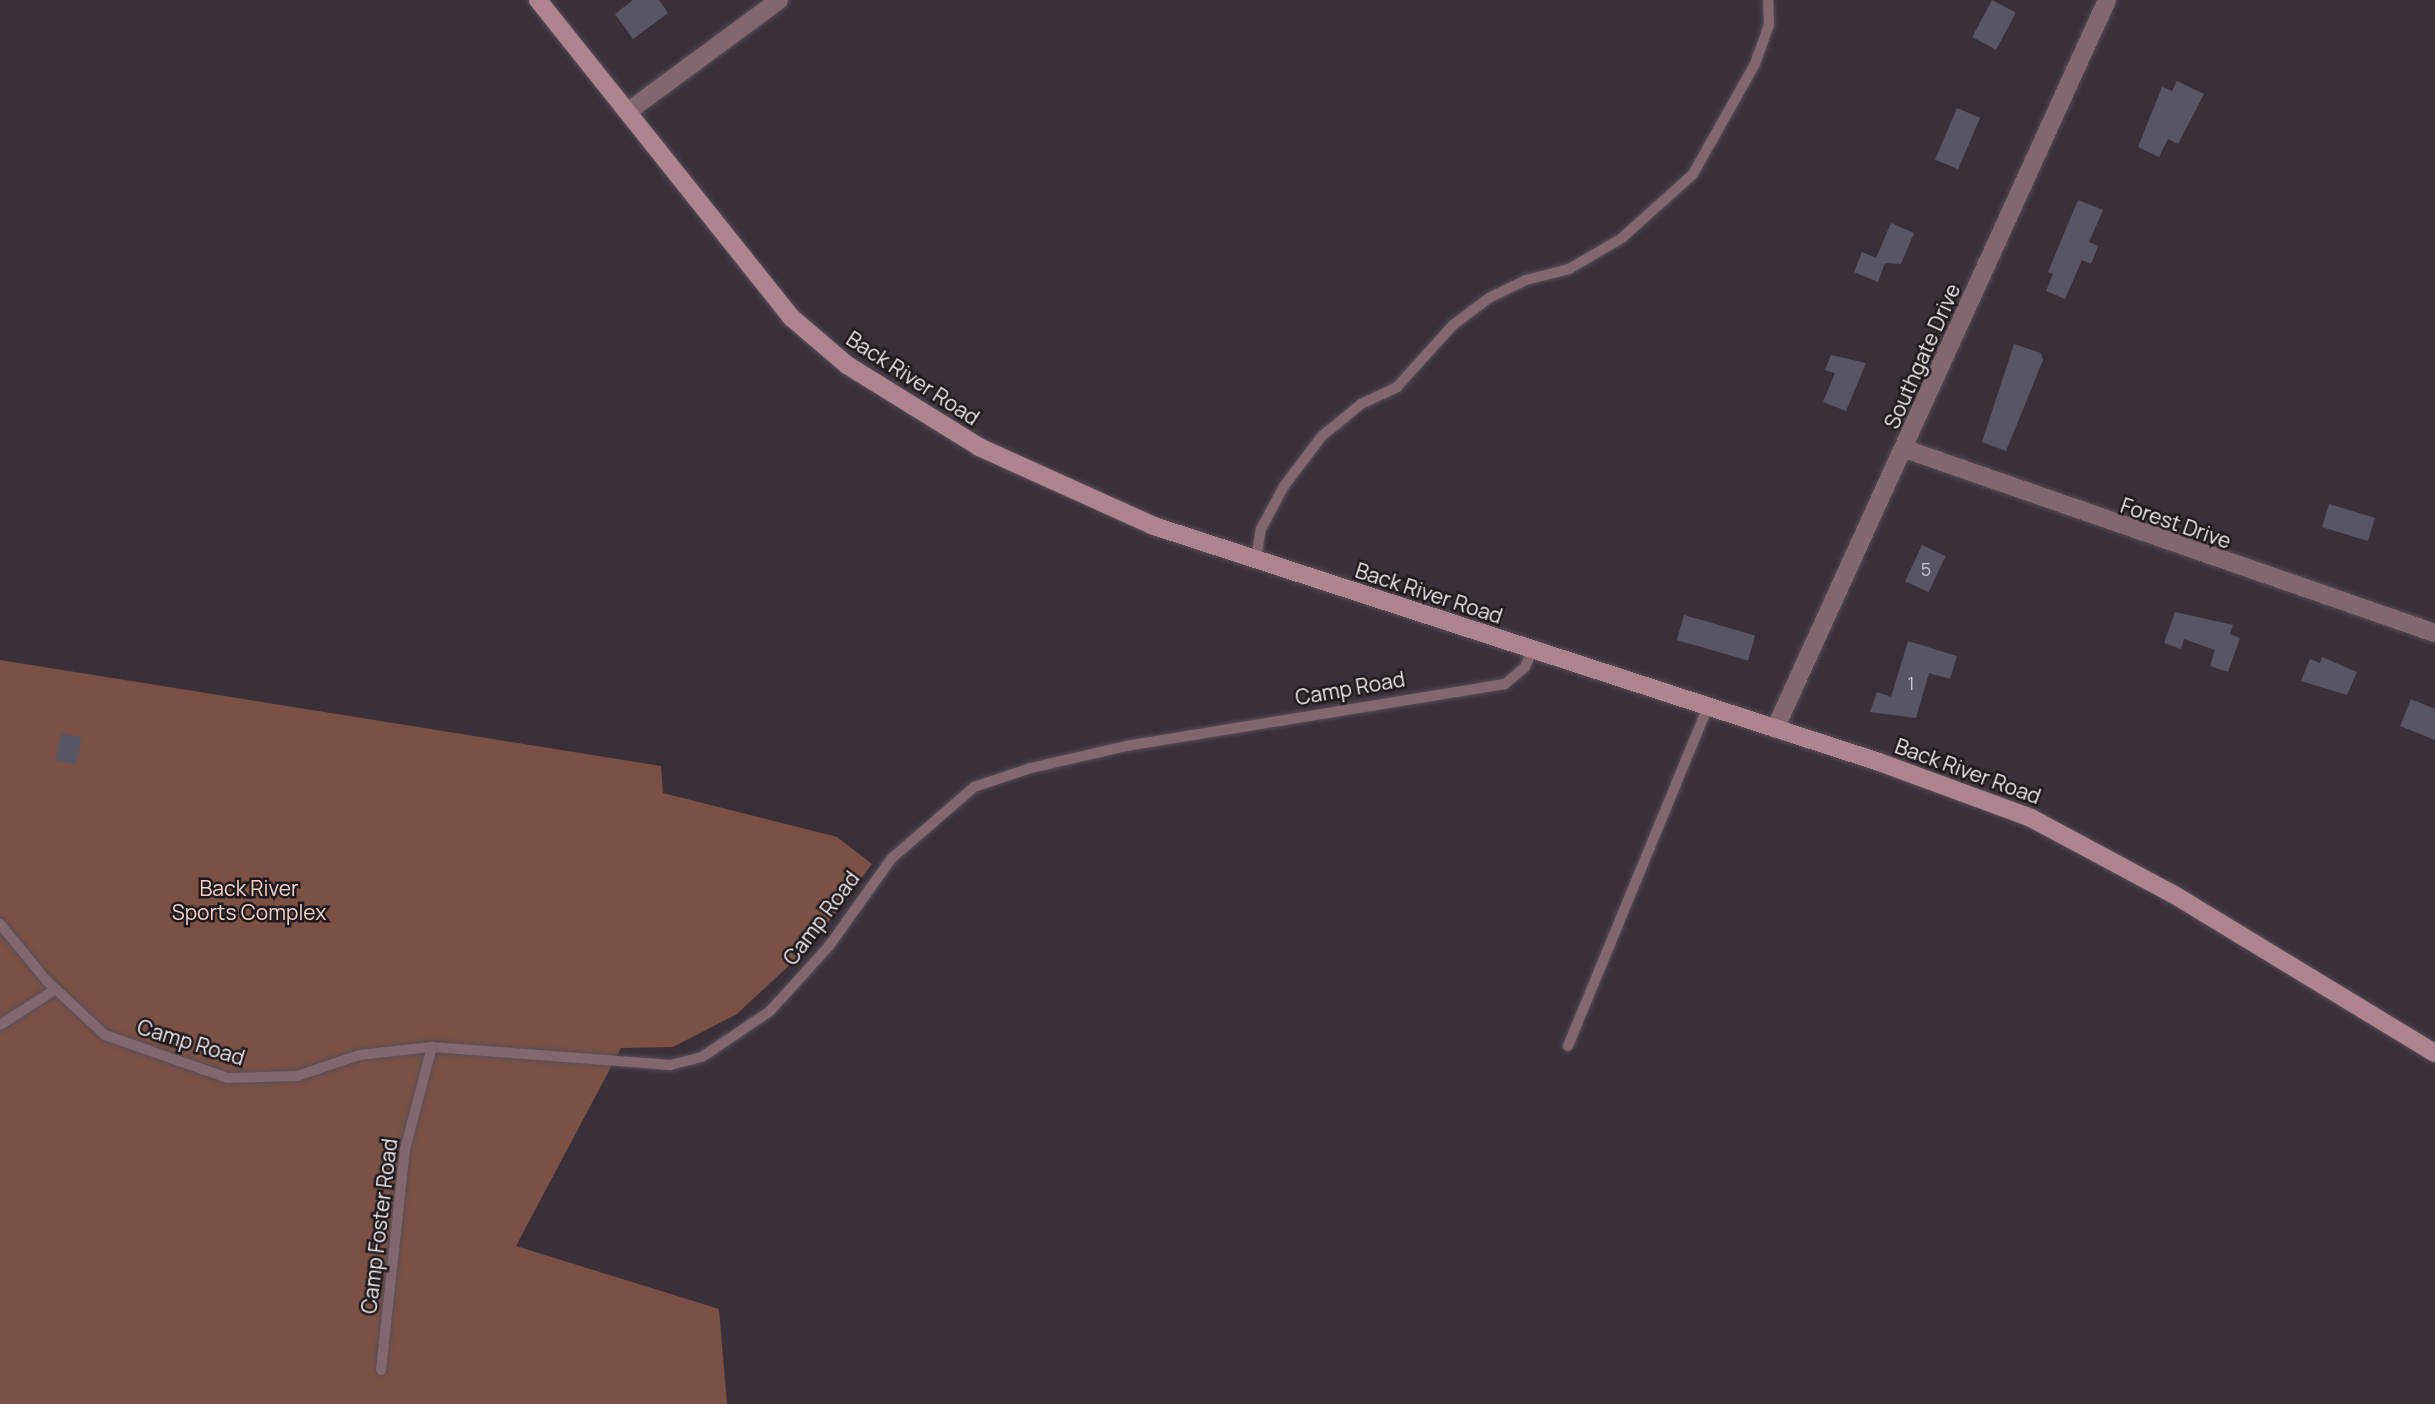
<!DOCTYPE html>
<style>
body{margin:0}
#map{position:relative;width:2435px;height:1404px;overflow:hidden;background:#3a303a;font-family:Manrope,sans-serif}
div>[style]{position:absolute}
[style*='--x']{left:calc(var(--x)*1px);top:calc(var(--y)*1px);width:calc(var(--w)*1px);rotate:calc(var(--a)*1deg)}
.green>*{inset:0;background:#7b5146}
.building>*{inset:0;background:#595664;transform-origin:0 0}
.roads{filter:drop-shadow(0 0 2px #574e57) drop-shadow(0 0 2px #574e57)}
.lane>*{height:10px;margin:-5px;padding:0 5px;transform-origin:5px;border-radius:5px;background:#82676e}
.street>*{height:18px;margin:-9px;padding:0 9px;transform-origin:9px;border-radius:9px;background:#82676e}
.secondary>*{height:18px;margin:-9px;padding:0 9px;transform-origin:9px;border-radius:9px;background:#ad848e}
span{translate:-50% -50%;white-space:nowrap;text-align:center;line-height:1.15;-webkit-text-stroke:5px #1f1a1e;paint-order:stroke}
.number-label{font-size:18px;color:#cac4cc}
.number-label span{-webkit-text-stroke-width:0}
.street-label{font-size:21px;color:#f0e9ef}
.park-label{font-size:21px;color:#f4d0c6}
</style>
<div id="map">
<div class="green">
<div style="clip-path:polygon(0 660px,661px 766px,663px 793px,837px 837px,872px 864px,812px 944px,737px 1014px,673px 1047px,621px 1048px,516px 1246px,719px 1309px,727px 1404px,0 1404px)"></div>
</div>
<div class="building">
<div style="clip-path:polygon(633px 0,659px 0,668px 13px,633px 39px,615px 14px)"></div>
<div style="left:1992px;top:0;width:27px;height:42px;rotate:28deg"></div>
<div style="clip-path:polygon(2177px 81px,2204px 94px,2178px 144px,2168px 139px,2159px 157px,2138px 147px,2162px 87px,2172px 91px)"></div>
<div style="left:1957px;top:108px;width:25px;height:56px;rotate:23deg"></div>
<div style="clip-path:polygon(2078px 200px,2103px 210px,2089px 242px,2098px 246px,2091px 264px,2082px 260px,2065px 299px,2046px 291px,2053px 274px,2048px 272px)"></div>
<div style="clip-path:polygon(1891px 223px,1914px 233px,1901px 264px,1885px 263px,1878px 282px,1854px 272px,1862px 252px,1876px 258px)"></div>
<div style="clip-path:polygon(2014px 344px,2041px 353px,2043px 360px,2006px 451px,1982px 442px)"></div>
<div style="clip-path:polygon(1831px 355px,1866px 363px,1846px 411px,1823px 402px,1835px 373px,1825px 370px)"></div>
<div style="left:2329px;top:504px;width:48px;height:24px;rotate:17deg"></div>
<div style="left:1922px;top:545px;width:26px;height:40px;rotate:25deg"></div>
<div style="clip-path:polygon(2175px 612px,2233px 625px,2230px 634px,2240px 638px,2228px 672px,2210px 666px,2215px 650px,2184px 639px,2181px 649px,2164px 643px)"></div>
<div style="left:1684px;top:615px;width:74px;height:26px;rotate:16deg"></div>
<div style="clip-path:polygon(1908px 641px,1957px 656px,1950px 679px,1929px 673px,1916px 718px,1870px 712px,1877px 692px,1891px 697px)"></div>
<div style="clip-path:polygon(2322px 657px,2357px 672px,2347px 695px,2301px 681px,2310px 659px,2320px 663px)"></div>
<div style="clip-path:polygon(2411px 699px,2435px 709px,2435px 740px,2400px 726px)"></div>
<div style="left:61px;top:733px;width:21px;height:28px;rotate:11deg"></div>
</div>
<div class="roads">
<div class="lane">
<div style="--x:1256;--y:559;--w:30;--a:-81"></div>
<div style="--x:1261;--y:529;--w:49;--a:-61.9"></div>
<div style="--x:1284;--y:486;--w:63;--a:-52.8"></div>
<div style="--x:1322;--y:436;--w:50;--a:-39.4"></div>
<div style="--x:1361;--y:404;--w:40;--a:-25"></div>
<div style="--x:1397;--y:387;--w:84;--a:-47.9"></div>
<div style="--x:1453;--y:325;--w:45;--a:-36.9"></div>
<div style="--x:1489;--y:298;--w:41;--a:-25.9"></div>
<div style="--x:1526;--y:280;--w:44;--a:-14.3"></div>
<div style="--x:1569;--y:269;--w:61;--a:-30.3"></div>
<div style="--x:1622;--y:238;--w:96;--a:-42"></div>
<div style="--x:1693;--y:174;--w:126;--a:-60.6"></div>
<div style="--x:1755;--y:64;--w:41;--a:-70.3"></div>
<div style="--x:1769;--y:25;--w:25;--a:-92"></div>
<div style="--x:0;--y:924;--w:74;--a:50.5"></div>
<div style="--x:47;--y:981;--w:79;--a:43"></div>
<div style="--x:105;--y:1035;--w:130;--a:19.3"></div>
<div style="--x:228;--y:1078;--w:69;--a:-1.7"></div>
<div style="--x:297;--y:1076;--w:65;--a:-18.7"></div>
<div style="--x:359;--y:1055;--w:73;--a:-6.3"></div>
<div style="--x:432;--y:1047;--w:239;--a:4.3"></div>
<div style="--x:670;--y:1065;--w:33;--a:-14"></div>
<div style="--x:702;--y:1057;--w:82;--a:-34.1"></div>
<div style="--x:770;--y:1011;--w:88;--a:-47.8"></div>
<div style="--x:829;--y:946;--w:107;--a:-54.5"></div>
<div style="--x:891;--y:859;--w:110;--a:-40.9"></div>
<div style="--x:974;--y:787;--w:60;--a:-18.4"></div>
<div style="--x:1031;--y:768;--w:98;--a:-13"></div>
<div style="--x:1126;--y:746;--w:384;--a:-9.3"></div>
<div style="--x:1505;--y:684;--w:26;--a:-40"></div>
<div style="--x:1525;--y:667;--w:17;--a:-66"></div>
<div style="--x:0;--y:1025;--w:67;--a:-32.7"></div>
<div style="--x:1568;--y:1046;--w:367;--a:-67.6"></div>
<div style="--x:381;--y:1370;--w:222;--a:-83.8"></div>
<div style="--x:405;--y:1149;--w:106;--a:-75.2"></div>
</div>
<div class="street">
<div style="--x:630;--y:110;--w:185;--a:-36.4"></div>
<div style="--x:1905;--y:449;--w:561;--a:19.15"></div>
<div style="--x:1775;--y:729;--w:801;--a:-65.51"></div>
</div>
<div class="secondary">
<div style="--x:538;--y:0;--w:407;--a:51.4"></div>
<div style="--x:792;--y:318;--w:72;--a:40.5"></div>
<div style="--x:847;--y:365;--w:155;--a:31.8"></div>
<div style="--x:979;--y:447;--w:192;--a:24.3"></div>
<div style="--x:1154;--y:526;--w:762;--a:18.03"></div>
<div style="--x:1879;--y:762;--w:162;--a:20.2"></div>
<div style="--x:2031;--y:818;--w:161;--a:28.2"></div>
<div style="--x:2173;--y:894;--w:306;--a:31.3"></div>
</div>
</div>
<div class="number-label">
<span style="left:1926px;top:569px">5</span>
<span style="left:1911px;top:683px">1</span>
</div>
<div class="street-label">
<span style="left:1922px;top:356px;rotate:-66deg">Southgate Drive</span>
<span style="left:913px;top:378px;rotate:33deg">Back River Road</span>
<span style="left:2176px;top:523px;rotate:19deg">Forest Drive</span>
<span style="left:1429px;top:593px;rotate:18deg">Back River Road</span>
<span style="left:1350px;top:688px;rotate:-10deg">Camp Road</span>
<span style="left:1968px;top:771px;rotate:20deg">Back River Road</span>
<span style="left:821px;top:918px;rotate:-53deg">Camp Road</span>
<span style="left:191px;top:1042px;rotate:17deg">Camp Road</span>
<span style="left:379px;top:1226px;rotate:-83deg">Camp Foster Road</span>
</div>
<div class="park-label">
<span style="left:249px;top:900px">Back River<br>Sports Complex</span>
</div>
</div>
